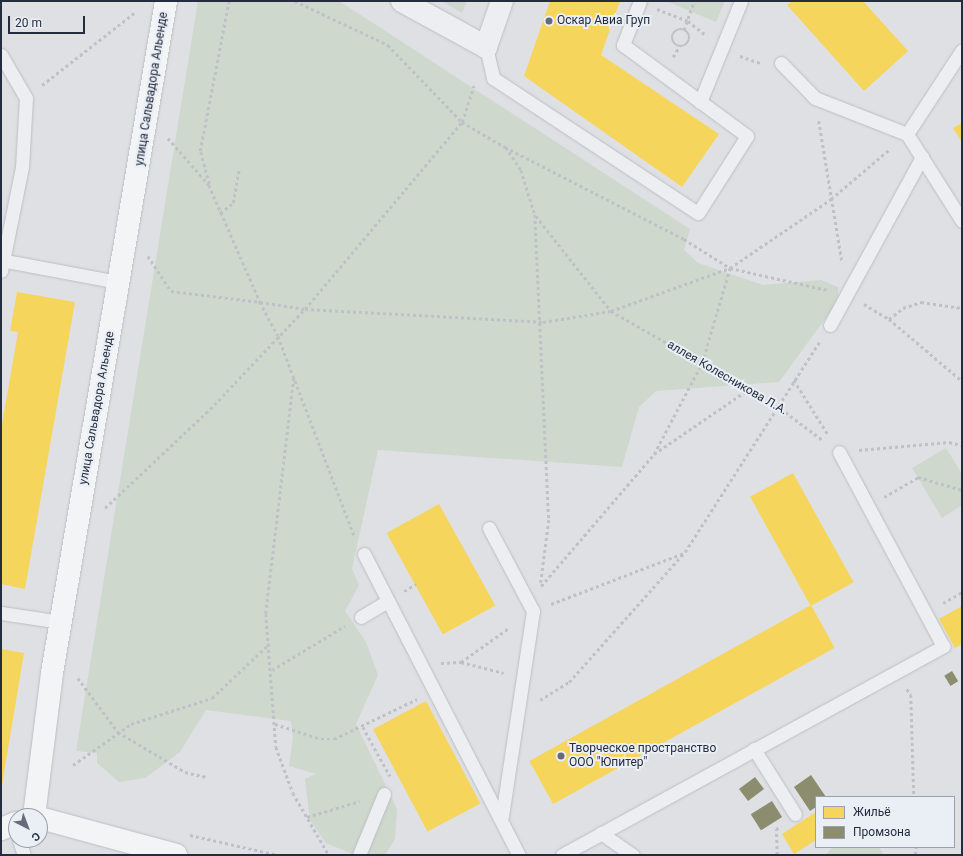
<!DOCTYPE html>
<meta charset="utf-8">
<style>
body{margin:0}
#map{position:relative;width:963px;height:856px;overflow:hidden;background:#dee0e4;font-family:Roboto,sans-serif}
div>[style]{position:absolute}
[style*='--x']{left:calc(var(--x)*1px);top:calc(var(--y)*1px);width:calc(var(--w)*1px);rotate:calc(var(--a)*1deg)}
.green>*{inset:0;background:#ced8cd}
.homes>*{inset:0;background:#f6d55c;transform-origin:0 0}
.industry>*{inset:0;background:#8c8c6e;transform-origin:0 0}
.path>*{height:2.5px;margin-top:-1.25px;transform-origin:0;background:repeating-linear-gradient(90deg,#c0c1c7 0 3px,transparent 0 6px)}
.path>.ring{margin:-1.25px;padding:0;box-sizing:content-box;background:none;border:2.5px solid #c0c1c7;border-radius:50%}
.roads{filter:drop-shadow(0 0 1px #bcbec2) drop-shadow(0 0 1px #bcbec2)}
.lane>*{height:13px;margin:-6.5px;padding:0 6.5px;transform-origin:6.5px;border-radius:6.5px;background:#edeef1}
.street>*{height:22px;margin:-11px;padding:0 11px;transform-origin:11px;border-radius:11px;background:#edeef1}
.secondary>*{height:22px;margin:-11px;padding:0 11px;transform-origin:11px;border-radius:11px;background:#f2f4f5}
.dots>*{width:11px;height:11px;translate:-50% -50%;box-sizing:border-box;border:2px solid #eaeef5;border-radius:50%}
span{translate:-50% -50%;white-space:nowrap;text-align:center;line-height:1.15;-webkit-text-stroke:4px #eaeef5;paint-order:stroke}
.poi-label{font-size:12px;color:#242c3e}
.left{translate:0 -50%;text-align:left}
.street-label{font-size:12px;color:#242c3e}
.frame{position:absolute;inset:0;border:2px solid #242c3e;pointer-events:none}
.legend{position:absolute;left:815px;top:796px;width:140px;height:52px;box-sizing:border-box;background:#eaeef5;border:1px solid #9ba0ac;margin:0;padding:5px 7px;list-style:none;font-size:12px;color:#242c3e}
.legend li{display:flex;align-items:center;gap:8px;height:20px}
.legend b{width:20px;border:1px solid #9ba0ac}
.north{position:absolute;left:8px;top:808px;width:40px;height:40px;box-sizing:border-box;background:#eaeef5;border:1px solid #9ba0ac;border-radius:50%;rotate:138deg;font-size:11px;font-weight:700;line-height:16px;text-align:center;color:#242c3e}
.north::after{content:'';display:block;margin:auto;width:14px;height:18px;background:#656b78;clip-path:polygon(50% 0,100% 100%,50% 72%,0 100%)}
.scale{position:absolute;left:8px;top:16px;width:77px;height:18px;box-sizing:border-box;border:2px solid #242c3e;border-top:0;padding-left:5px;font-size:12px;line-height:14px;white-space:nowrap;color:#242c3e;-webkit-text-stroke:3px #eaeef5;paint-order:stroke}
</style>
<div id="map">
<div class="green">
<div style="clip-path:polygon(198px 1px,339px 1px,690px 229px,684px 250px,698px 263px,763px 285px,821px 280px,838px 287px,838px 301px,779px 382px,656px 391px,639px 407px,622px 467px,378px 450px,352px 569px,359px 585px,345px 611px,366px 642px,378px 675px,356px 724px,397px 809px,395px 839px,385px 855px,355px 855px,326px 843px,310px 820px,305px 779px,316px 774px,289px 766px,293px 738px,291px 721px,206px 710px,180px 752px,145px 778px,119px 782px,97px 763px,97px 753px,76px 751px)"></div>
<div style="clip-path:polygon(442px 1px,467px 1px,462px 13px)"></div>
<div style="clip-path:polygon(666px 1px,725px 1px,716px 22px)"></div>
<div style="clip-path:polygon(946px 448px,962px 474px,962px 505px,942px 518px,912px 468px)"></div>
<div style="clip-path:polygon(833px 847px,879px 847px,884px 855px,825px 855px)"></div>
</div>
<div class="homes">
<div style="clip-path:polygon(550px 1px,620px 1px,601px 55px,719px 134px,682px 187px,524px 76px)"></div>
<div style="clip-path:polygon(792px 1px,863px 1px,908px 51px,864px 91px,787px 5px)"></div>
<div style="clip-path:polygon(962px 123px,962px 142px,953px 128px)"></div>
<div style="clip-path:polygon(17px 292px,75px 302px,25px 589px,1px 584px,1px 430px,18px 332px,10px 331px)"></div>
<div style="left:793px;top:473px;width:125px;height:49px;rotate:61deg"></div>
<div style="left:439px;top:504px;width:116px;height:60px;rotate:61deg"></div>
<div style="left:811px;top:605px;width:49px;height:322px;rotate:61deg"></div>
<div style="clip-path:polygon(962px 606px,962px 644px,955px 648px,939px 619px)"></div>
<div style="clip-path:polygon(1px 649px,24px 653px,2px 785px,1px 785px)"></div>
<div style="left:426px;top:701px;width:116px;height:60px;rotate:62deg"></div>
<div style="clip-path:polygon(816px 812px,816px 840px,794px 854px,782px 834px)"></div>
</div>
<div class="industry">
<div style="left:952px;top:671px;width:12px;height:9px;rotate:59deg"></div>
<div style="clip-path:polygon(811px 775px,826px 797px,816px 797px,816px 807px,810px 811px,794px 787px)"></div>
<div style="left:755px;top:777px;width:15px;height:20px;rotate:53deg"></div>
<div style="left:772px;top:801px;width:19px;height:25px;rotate:58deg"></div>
</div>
<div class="path">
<div style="--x:295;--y:1;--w:103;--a:25.3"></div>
<div style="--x:388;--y:45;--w:107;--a:46.1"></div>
<div style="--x:462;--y:122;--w:50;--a:30.2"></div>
<div style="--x:505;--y:147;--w:201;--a:27.2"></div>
<div style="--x:684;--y:239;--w:54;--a:32.2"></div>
<div style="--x:730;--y:268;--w:100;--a:12.7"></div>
<div style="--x:657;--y:9;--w:33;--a:21"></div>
<div style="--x:688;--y:21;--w:24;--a:38"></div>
<div class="ring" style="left:672px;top:29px;width:15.5px;height:15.5px"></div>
<div style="--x:684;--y:30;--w:31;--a:-71"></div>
<div style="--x:740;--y:56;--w:24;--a:19"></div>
<div style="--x:673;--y:57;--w:12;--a:-59"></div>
<div style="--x:42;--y:85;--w:117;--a:-38"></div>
<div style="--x:819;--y:121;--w:143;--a:80.7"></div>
<div style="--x:168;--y:138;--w:62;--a:48.9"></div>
<div style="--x:209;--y:185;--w:128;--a:66.4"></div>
<div style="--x:260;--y:302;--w:46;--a:8.8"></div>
<div style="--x:305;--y:309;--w:238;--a:3.1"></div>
<div style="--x:543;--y:322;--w:69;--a:-9.2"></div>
<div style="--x:611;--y:311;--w:127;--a:-19.9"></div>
<div style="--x:730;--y:268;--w:122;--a:-34.3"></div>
<div style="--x:831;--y:199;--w:77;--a:-40.3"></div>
<div style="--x:506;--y:147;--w:27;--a:57"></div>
<div style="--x:521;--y:170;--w:47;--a:72.7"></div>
<div style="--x:535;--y:215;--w:305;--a:87.4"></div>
<div style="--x:549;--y:520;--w:63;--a:97.4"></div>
<div style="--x:209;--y:184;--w:34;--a:-105"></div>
<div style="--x:200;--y:151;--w:153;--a:-79.1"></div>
<div style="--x:220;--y:213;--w:16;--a:-38"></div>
<div style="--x:233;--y:203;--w:35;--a:-80"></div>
<div style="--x:536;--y:216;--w:121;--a:51.7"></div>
<div style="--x:611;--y:311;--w:190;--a:29.7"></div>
<div style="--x:776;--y:405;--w:60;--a:36.9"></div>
<div style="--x:148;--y:256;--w:42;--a:56.7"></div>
<div style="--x:171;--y:291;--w:90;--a:7"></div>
<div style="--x:260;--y:302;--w:38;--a:62"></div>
<div style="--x:278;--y:336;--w:216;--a:69.1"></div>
<div style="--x:864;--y:304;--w:29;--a:31"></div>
<div style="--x:889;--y:319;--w:96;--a:40.3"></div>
<div style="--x:889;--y:319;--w:18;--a:-38"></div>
<div style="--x:903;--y:308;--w:19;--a:-18"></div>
<div style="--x:921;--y:302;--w:41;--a:8.3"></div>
<div style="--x:294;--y:378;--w:238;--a:96.8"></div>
<div style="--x:266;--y:614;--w:133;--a:85.7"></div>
<div style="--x:276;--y:747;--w:49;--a:69.7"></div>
<div style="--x:293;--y:793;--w:72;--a:59.9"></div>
<div style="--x:794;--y:380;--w:66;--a:58"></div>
<div style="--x:859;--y:450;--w:90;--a:-5.1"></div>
<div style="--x:949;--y:442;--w:13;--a:13"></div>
<div style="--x:654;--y:454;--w:103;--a:-62.2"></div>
<div style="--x:702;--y:363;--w:99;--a:-73.6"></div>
<div style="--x:884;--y:497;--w:39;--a:-30"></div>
<div style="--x:918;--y:477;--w:46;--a:16.5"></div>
<div style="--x:105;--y:508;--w:144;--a:-43.3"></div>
<div style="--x:210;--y:409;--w:138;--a:-46.5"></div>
<div style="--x:305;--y:309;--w:244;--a:-50"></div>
<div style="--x:462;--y:122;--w:38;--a:-72"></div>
<div style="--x:541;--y:586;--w:174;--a:-49.4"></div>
<div style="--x:654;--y:454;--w:115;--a:-34.4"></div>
<div style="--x:404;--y:591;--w:14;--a:-30"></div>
<div style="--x:943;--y:603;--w:22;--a:-30"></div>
<div style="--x:551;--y:604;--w:142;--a:-21"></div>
<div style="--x:461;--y:662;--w:60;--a:-35.5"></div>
<div style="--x:441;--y:663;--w:20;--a:-3"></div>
<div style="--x:461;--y:662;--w:44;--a:14.3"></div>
<div style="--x:272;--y:670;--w:85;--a:-31.1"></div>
<div style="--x:78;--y:678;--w:67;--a:53.5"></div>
<div style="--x:118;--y:732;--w:78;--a:30.8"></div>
<div style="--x:185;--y:772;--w:23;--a:13"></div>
<div style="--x:907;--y:689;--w:7;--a:56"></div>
<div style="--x:911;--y:695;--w:102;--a:88.3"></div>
<div style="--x:540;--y:700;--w:34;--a:-32"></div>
<div style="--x:569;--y:682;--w:174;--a:-48.3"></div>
<div style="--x:685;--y:552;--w:250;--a:-57.4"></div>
<div style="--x:275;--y:724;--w:48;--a:18.1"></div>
<div style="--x:321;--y:739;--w:13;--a:0"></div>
<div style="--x:334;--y:739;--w:92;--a:-25.7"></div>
<div style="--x:363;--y:727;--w:56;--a:61.1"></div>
<div style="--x:73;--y:765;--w:71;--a:-35.3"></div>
<div style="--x:131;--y:724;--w:85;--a:-17.8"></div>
<div style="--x:212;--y:698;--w:79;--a:-43.5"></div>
<div style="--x:307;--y:817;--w:55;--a:-16.8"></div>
<div style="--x:190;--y:835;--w:90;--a:12.8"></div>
<div style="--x:777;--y:855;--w:26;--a:-92"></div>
<div style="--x:776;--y:829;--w:6;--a:-31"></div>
<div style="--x:915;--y:855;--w:8;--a:-83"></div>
</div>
<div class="roads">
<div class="lane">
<div style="--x:486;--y:47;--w:32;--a:77"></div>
<div style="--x:493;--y:78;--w:245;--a:33.4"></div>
<div style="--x:698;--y:213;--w:91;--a:-57.5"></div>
<div style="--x:747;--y:136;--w:154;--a:-143.7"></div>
<div style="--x:623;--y:45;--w:47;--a:-68.9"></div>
<div style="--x:1;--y:55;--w:50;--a:59.8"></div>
<div style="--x:26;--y:98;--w:69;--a:93.3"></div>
<div style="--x:22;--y:167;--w:106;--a:101.4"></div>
<div style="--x:781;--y:63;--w:49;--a:45.8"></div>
<div style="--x:815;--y:98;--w:99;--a:21.4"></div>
<div style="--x:907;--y:134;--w:103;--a:57.7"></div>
<div style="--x:700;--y:102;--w:109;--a:-67.9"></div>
<div style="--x:907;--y:134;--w:100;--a:-56.8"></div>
<div style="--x:1;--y:260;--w:120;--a:10.6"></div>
<div style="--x:830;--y:325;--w:192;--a:-61.3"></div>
<div style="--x:489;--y:528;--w:94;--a:62.1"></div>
<div style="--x:533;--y:611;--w:208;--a:98.6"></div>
<div style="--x:364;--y:554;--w:339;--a:62.8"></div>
<div style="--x:1;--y:613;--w:61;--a:8.5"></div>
<div style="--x:361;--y:617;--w:31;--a:-31"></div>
<div style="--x:754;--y:749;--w:77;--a:57.8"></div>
<div style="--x:601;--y:833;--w:39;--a:35"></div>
<div style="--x:19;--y:840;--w:16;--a:72"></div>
<div style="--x:359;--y:855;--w:66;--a:-67.7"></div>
<div style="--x:562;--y:855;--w:435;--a:-28.7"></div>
<div style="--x:943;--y:646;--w:220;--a:-118.2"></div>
</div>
<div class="street">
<div style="--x:402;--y:1;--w:96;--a:28.7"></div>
<div style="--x:486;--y:47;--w:49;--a:-70.8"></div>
</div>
<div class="secondary">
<div style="--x:34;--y:816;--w:144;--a:-82.8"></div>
<div style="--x:52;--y:673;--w:682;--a:-80.37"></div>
<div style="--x:40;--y:818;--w:141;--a:15.2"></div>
<div style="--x:1;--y:829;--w:16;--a:-22"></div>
</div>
</div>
<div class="dots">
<div style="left:549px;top:21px;background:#656b78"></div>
<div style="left:561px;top:756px;background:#656b78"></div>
</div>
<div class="poi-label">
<span class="left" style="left:557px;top:21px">Оскар Авиа Груп</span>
<span class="left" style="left:569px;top:756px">Творческое пространство<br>ООО "Юпитер"</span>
</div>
<div class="street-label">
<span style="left:152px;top:89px;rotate:-81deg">улица Сальвадора Альенде</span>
<span style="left:727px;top:378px;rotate:30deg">аллея Колесникова Л.А.</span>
<span style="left:97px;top:408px;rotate:-80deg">улица Сальвадора Альенде</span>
</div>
<div class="frame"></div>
<ul class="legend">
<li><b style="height:11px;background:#f6d55c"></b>Жильё</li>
<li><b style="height:11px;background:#8c8c6e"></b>Промзона</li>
</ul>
<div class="north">С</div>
<div class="scale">20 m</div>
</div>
